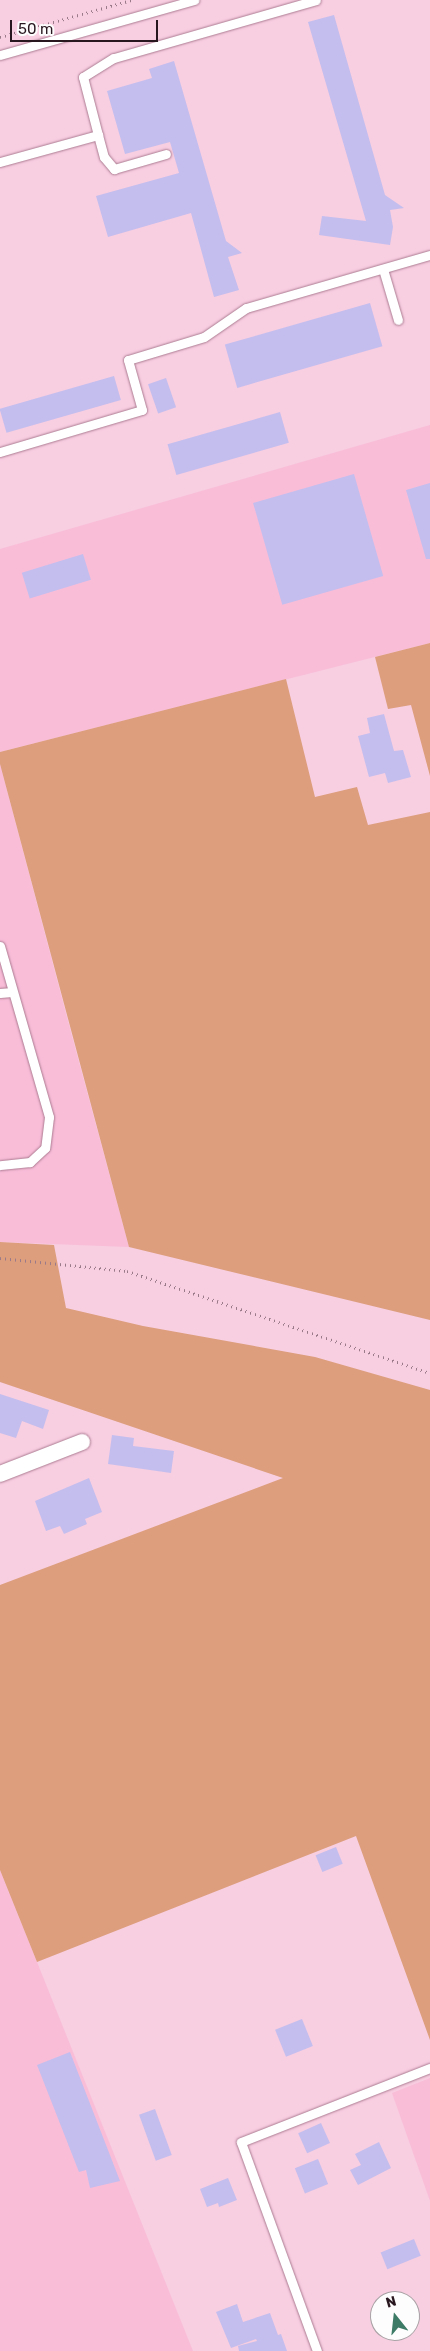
<!DOCTYPE html>
<style>
body{margin:0}
#map{position:relative;width:430px;height:2351px;overflow:hidden;background:#f8cee1;font-family:Rubik,sans-serif}
div>[style]{position:absolute}
[style*='--x']{left:calc(var(--x)*1px);top:calc(var(--y)*1px);width:calc(var(--w)*1px);rotate:calc(var(--a)*1deg)}
.built>*{inset:0;background:#f9bdd8}
.green>*{inset:0;background:#dc9e7c}
.building>*{inset:0;background:#c4beee;transform-origin:0 0}
.path>*{height:3px;margin-top:-1.5px;transform-origin:0;background:repeating-linear-gradient(90deg,#9a7a88 0 1px,transparent 0 5px)}
.roads{filter:drop-shadow(0 0 1px #ac7c92) drop-shadow(0 0 1px #ac7c92)}
.lane>*{height:9px;margin:-4.5px;padding:0 4.5px;transform-origin:4.5px;border-radius:4.5px;background:#fff}
.street>*{height:16px;margin:-8px;padding:0 8px;transform-origin:8px;border-radius:8px;background:#fff}
span{translate:-50% -50%;white-space:nowrap;text-align:center;line-height:1.15;-webkit-text-stroke:4.5px #fdfdfd;paint-order:stroke}
.north{position:absolute;left:370px;top:2291px;width:50px;height:50px;box-sizing:border-box;background:#fdfdfd;border:1px solid #a8a1a4;border-radius:50%;rotate:344deg;font-size:14px;font-weight:700;line-height:20px;text-align:center;color:#29171f}
.north::after{content:'';display:block;margin:auto;width:18px;height:22px;background:#3d7b67;clip-path:polygon(50% 0,100% 100%,50% 72%,0 100%)}
.scale{position:absolute;left:10px;top:20px;width:148px;height:22px;box-sizing:border-box;border:2px solid #29171f;border-top:0;padding-left:6px;font-size:15px;line-height:18px;white-space:nowrap;color:#29171f;-webkit-text-stroke:4px #fdfdfd;paint-order:stroke}
</style>
<div id="map">
<div class="built">
<div style="clip-path:polygon(430px 425px,430px 643px,0 752px,0 549px)"></div>
<div style="clip-path:polygon(0 764px,72px 1036px,129px 1247px,0 1242px)"></div>
<div style="clip-path:polygon(0 1870px,37px 1962px,193px 2351px,0 2351px)"></div>
<div style="clip-path:polygon(430px 2078px,430px 2201px,392px 2093px)"></div>
</div>
<div class="green">
<div style="clip-path:polygon(430px 643px,430px 776px,411px 705px,388px 709px,375px 657px)"></div>
<div style="clip-path:polygon(286px 679px,315px 797px,357px 787px,368px 825px,430px 812px,430px 1320px,129px 1247px,0 764px,0 752px)"></div>
<div style="clip-path:polygon(0 1242px,54px 1245px,66px 1308px,143px 1326px,315px 1357px,430px 1390px,430px 2040px,356px 1836px,37px 1962px,0 1870px,0 1585px,283px 1478px,0 1382px)"></div>
</div>
<div class="building">
<div style="clip-path:polygon(334px 15px,385px 195px,404px 208px,390px 210px,393px 227px,390px 245px,319px 235px,322px 216px,366px 221px,308px 22px)"></div>
<div style="clip-path:polygon(174px 61px,226px 241px,242px 253px,228px 257px,239px 290px,214px 297px,191px 213px,108px 237px,96px 196px,179px 173px,170px 142px,125px 154px,107px 91px,152px 78px,149px 69px)"></div>
<div style="left:370px;top:303px;width:45px;height:151px;rotate:74deg"></div>
<div style="left:114px;top:376px;width:25px;height:119px;rotate:74deg"></div>
<div style="left:166px;top:378px;width:31px;height:19px;rotate:71deg"></div>
<div style="left:280px;top:412px;width:32px;height:117px;rotate:74deg"></div>
<div style="left:354px;top:474px;width:106px;height:105px;rotate:74deg"></div>
<div style="clip-path:polygon(430px 483px,430px 559px,426px 559px,406px 490px)"></div>
<div style="left:83px;top:554px;width:27px;height:64px;rotate:73deg"></div>
<div style="clip-path:polygon(384px 714px,394px 751px,403px 750px,411px 777px,388px 783px,385px 773px,369px 777px,358px 736px,370px 733px,367px 718px)"></div>
<div style="clip-path:polygon(0 1394px,49px 1410px,43px 1429px,22px 1421px,16px 1438px,0 1433px)"></div>
<div style="clip-path:polygon(112px 1435px,134px 1438px,133px 1446px,174px 1451px,171px 1473px,108px 1464px)"></div>
<div style="clip-path:polygon(89px 1478px,102px 1512px,85px 1519px,87px 1524px,64px 1534px,60px 1526px,46px 1531px,35px 1501px)"></div>
<div style="left:336px;top:1847px;width:18px;height:22px;rotate:68deg"></div>
<div style="left:302px;top:2019px;width:29px;height:29px;rotate:68deg"></div>
<div style="clip-path:polygon(70px 2052px,120px 2181px,90px 2188px,86px 2170px,79px 2172px,37px 2065px)"></div>
<div style="left:155px;top:2109px;width:49px;height:17px;rotate:70deg"></div>
<div style="left:321px;top:2123px;width:22px;height:25px;rotate:66deg"></div>
<div style="clip-path:polygon(379px 2142px,391px 2168px,358px 2185px,350px 2170px,361px 2165px,355px 2154px)"></div>
<div style="left:318px;top:2159px;width:27px;height:25px;rotate:68deg"></div>
<div style="clip-path:polygon(228px 2178px,237px 2200px,219px 2207px,218px 2203px,207px 2207px,200px 2189px)"></div>
<div style="left:414px;top:2239px;width:18px;height:36px;rotate:68deg"></div>
<div style="clip-path:polygon(237px 2304px,243px 2322px,270px 2313px,278px 2335px,281px 2334px,287px 2351px,239px 2351px,238px 2346px,257px 2341px,256px 2339px,231px 2348px,216px 2312px)"></div>
</div>
<div class="path">
<div style="--x:0;--y:37;--w:137;--a:-15.7"></div>
<div style="--x:0;--y:1258;--w:128;--a:5.8"></div>
<div style="--x:127;--y:1271;--w:320;--a:18.6"></div>
</div>
<div class="roads">
<div class="lane">
<div style="--x:0;--y:55;--w:202;--a:-15.8"></div>
<div style="--x:98;--y:135;--w:23;--a:75"></div>
<div style="--x:104;--y:157;--w:16;--a:50"></div>
<div style="--x:114;--y:169;--w:54;--a:-16.1"></div>
<div style="--x:0;--y:162;--w:102;--a:-15.4"></div>
<div style="--x:98;--y:135;--w:60;--a:-104.5"></div>
<div style="--x:83;--y:77;--w:36;--a:-32"></div>
<div style="--x:114;--y:58;--w:210;--a:-16"></div>
<div style="--x:383;--y:269;--w:53;--a:73.6"></div>
<div style="--x:0;--y:452;--w:148;--a:-16.5"></div>
<div style="--x:142;--y:410;--w:52;--a:-105.6"></div>
<div style="--x:128;--y:360;--w:79;--a:-16.8"></div>
<div style="--x:204;--y:337;--w:51;--a:-34.6"></div>
<div style="--x:246;--y:308;--w:191;--a:-16.1"></div>
<div style="--x:0;--y:946;--w:178;--a:74"></div>
<div style="--x:49;--y:1117;--w:31;--a:97"></div>
<div style="--x:45;--y:1148;--w:21;--a:137"></div>
<div style="--x:30;--y:1162;--w:30;--a:174"></div>
<div style="--x:0;--y:993;--w:12;--a:-5"></div>
<div style="--x:317;--y:2351;--w:222;--a:-110"></div>
<div style="--x:241;--y:2142;--w:203;--a:-21.4"></div>
</div>
<div class="street">
<div style="--x:0;--y:1474;--w:88;--a:-21.3"></div>
</div>
</div>
<div class="north">N</div>
<div class="scale">50 m</div>
</div>
